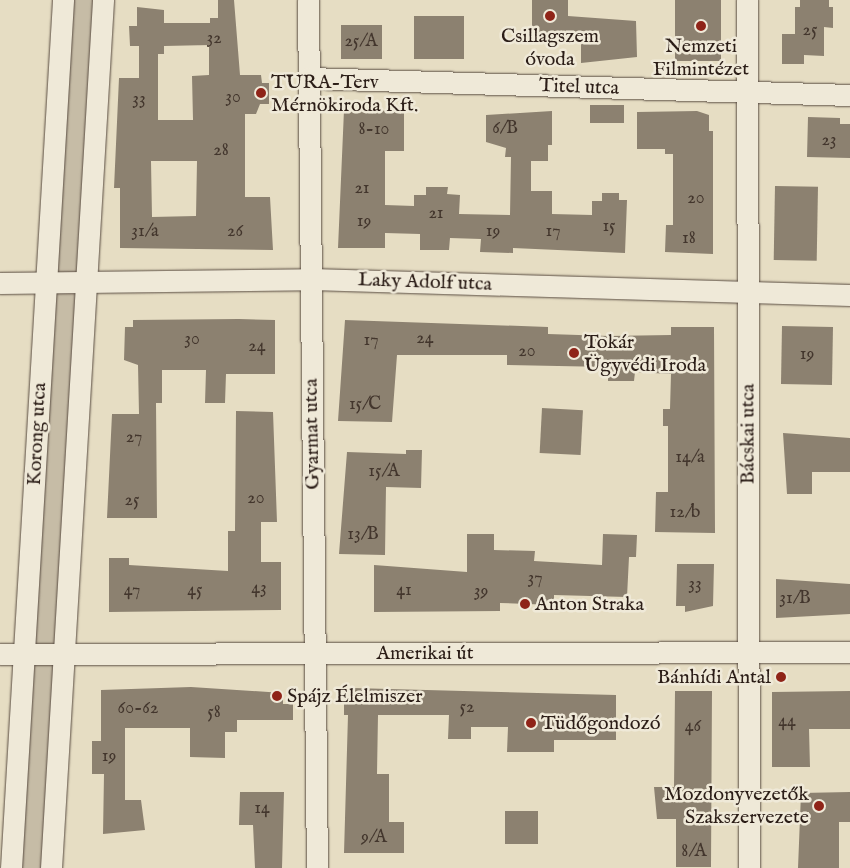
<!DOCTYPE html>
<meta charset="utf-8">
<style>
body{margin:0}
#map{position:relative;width:850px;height:868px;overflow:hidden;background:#e6ddc3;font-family:"IM FELL English",serif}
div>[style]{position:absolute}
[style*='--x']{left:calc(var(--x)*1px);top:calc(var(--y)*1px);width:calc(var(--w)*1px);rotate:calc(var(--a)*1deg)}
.green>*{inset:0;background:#c6bca6}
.building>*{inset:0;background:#8c8170;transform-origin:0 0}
.roads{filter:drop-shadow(0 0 1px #5a4d42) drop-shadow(0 0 1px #5a4d42)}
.minor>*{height:21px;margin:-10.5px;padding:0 10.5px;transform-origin:10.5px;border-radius:10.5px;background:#efe9d8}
.dots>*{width:14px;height:14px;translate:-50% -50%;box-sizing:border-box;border:2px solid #efe9d8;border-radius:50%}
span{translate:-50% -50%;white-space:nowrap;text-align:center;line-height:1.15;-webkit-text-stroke:5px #efe9d8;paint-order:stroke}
.number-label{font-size:18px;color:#43362d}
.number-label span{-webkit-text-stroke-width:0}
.poi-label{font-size:20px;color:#2b1d17}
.left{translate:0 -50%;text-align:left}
.right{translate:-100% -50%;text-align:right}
.street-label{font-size:20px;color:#2b1d17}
</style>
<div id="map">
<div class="green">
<div style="clip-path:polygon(72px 0,94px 0,44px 868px,18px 868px)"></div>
</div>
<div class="building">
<div style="clip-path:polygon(evenodd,218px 0,234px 0,240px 75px,261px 75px,262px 83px,269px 83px,269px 104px,260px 104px,256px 114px,245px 114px,245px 197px,270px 197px,273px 250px,120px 248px,120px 188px,114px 188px,119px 78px,139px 78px,139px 46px,130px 46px,129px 26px,137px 26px,137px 7px,164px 10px,164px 23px,210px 23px,210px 18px,218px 18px,218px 0,209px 45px,209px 75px,192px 76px,193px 120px,158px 120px,158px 54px,164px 54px,164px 46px,209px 45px,218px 0,151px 161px,197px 161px,196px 216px,152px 217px,151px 161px)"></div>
<div style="clip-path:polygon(532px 0,568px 0,568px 16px,636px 21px,637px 57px,581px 63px,581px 35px,532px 35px)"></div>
<div style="left:675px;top:0;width:46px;height:61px"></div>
<div style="clip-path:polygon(800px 0,829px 0,829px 7px,833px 7px,833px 28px,824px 27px,824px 56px,804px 55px,804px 64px,782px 64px,782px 34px,795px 34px,795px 7px,800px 7px)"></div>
<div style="left:414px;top:16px;width:50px;height:43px"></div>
<div style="left:341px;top:25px;width:41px;height:34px"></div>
<div style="left:590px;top:105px;width:34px;height:18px"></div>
<div style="clip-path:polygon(344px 110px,404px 111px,404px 151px,385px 151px,385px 205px,414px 206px,414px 195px,426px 195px,426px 187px,448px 187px,447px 194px,460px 195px,459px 214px,510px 215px,511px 157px,505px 157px,506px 148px,486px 142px,486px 115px,552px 111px,552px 145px,548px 145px,548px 161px,531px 161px,531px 191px,552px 191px,552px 214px,592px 215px,592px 201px,602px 201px,602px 193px,619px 193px,619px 200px,627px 200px,625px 253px,513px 248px,513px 253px,480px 252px,481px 239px,450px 238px,449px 250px,420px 250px,420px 234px,385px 233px,385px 248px,338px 248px)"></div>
<div style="clip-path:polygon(697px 111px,709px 115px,709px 131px,713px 131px,713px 254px,665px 252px,666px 225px,673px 225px,673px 154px,665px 154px,665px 149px,637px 149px,637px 112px)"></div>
<div style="clip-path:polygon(808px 117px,840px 118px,840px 124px,850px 124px,850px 158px,807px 157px)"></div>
<div style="left:775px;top:186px;width:43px;height:74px;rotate:1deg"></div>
<div style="clip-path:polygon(239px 319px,275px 320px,275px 374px,226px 374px,225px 403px,205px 403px,206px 370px,162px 370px,162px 403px,156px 403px,157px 518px,107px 518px,112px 414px,139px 414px,138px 365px,124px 360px,125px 327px,133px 327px,133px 320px)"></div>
<div style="clip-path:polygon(345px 320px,548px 327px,548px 334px,609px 336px,671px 335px,671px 327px,714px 327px,715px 533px,655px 532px,656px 492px,668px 492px,668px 426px,663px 426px,663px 409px,670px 409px,671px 374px,635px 372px,634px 381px,608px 381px,608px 367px,507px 365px,507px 355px,397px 355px,392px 422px,338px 421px)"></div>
<div style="left:782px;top:326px;width:51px;height:58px;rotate:1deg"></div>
<div style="left:542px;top:408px;width:41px;height:45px;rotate:3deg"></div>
<div style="clip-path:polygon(236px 411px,273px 412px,277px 522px,261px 522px,261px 562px,281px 562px,281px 610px,109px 612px,109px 558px,129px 558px,129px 565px,228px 571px,228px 531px,235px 531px)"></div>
<div style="clip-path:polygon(783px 433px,850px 438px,850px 472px,812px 472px,812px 494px,787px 494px)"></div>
<div style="clip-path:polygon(406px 450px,422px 450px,421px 488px,386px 487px,385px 555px,339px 554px,347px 452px,406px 454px)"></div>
<div style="clip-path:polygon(467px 534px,494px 534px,494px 550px,535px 551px,534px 561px,602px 565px,603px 534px,637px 535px,636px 557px,629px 557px,627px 597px,554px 595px,554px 605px,500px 603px,500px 611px,374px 612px,374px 565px,467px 572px)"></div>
<div style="clip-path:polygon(677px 564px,714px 564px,713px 606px,685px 612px,685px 606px,676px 606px)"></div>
<div style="clip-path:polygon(776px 579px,850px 584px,850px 614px,776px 618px)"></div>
<div style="clip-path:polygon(191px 687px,283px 693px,283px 704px,293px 704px,293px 720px,237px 720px,237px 732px,225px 732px,225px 758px,190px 757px,190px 728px,125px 728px,125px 800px,141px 800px,145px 830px,103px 834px,104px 774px,92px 774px,92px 741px,101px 741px,101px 690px)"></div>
<div style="clip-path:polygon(352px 688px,616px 695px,616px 740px,554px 740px,554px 752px,507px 752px,508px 727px,471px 727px,471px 739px,448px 739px,449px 715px,378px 715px,377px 774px,389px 774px,389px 822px,404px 822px,404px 853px,344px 853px,348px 715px,344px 715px,344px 697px,352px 697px)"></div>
<div style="clip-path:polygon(675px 691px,712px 691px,711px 867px,676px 867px,676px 819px,657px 819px,654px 787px,674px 787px)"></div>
<div style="clip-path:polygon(850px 691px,850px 729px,809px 729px,810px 767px,772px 767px,772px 692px)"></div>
<div style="clip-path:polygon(240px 792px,284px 792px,282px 868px,255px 868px,253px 825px,239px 825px)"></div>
<div style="clip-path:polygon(850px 792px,850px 822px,839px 822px,839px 868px,798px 868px,801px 793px)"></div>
<div style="left:505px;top:811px;width:33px;height:33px"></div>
</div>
<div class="roads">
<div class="minor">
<div style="--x:308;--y:0;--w:868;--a:89.41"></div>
<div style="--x:747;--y:0;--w:868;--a:89.87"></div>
<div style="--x:309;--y:78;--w:541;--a:1.8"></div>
<div style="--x:0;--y:283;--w:311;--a:-0.7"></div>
<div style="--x:311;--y:279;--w:539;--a:1.7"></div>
<div style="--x:0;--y:654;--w:850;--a:-0.13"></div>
<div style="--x:11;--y:868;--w:870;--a:-86.57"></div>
<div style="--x:51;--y:868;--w:870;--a:-86.57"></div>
</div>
</div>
<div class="dots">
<div style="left:550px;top:16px;background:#8f2418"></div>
<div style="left:701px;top:26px;background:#8f2418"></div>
<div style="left:261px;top:93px;background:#8f2418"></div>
<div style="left:574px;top:353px;background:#8f2418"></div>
<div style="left:525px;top:604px;background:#8f2418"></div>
<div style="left:781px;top:677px;background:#8f2418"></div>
<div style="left:277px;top:696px;background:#8f2418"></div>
<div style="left:531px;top:723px;background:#8f2418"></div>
<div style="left:819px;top:806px;background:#8f2418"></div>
</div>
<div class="number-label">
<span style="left:810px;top:31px">25</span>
<span style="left:214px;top:39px">32</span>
<span style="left:361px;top:42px">25/A</span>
<span style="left:233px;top:98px">30</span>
<span style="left:139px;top:100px">33</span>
<span style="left:505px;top:129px">6/B</span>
<span style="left:374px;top:130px">8-10</span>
<span style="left:829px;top:141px">23</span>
<span style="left:221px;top:151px">28</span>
<span style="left:362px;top:189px">21</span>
<span style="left:696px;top:199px">20</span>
<span style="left:436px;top:214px">21</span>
<span style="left:364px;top:222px">19</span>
<span style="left:609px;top:227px">15</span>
<span style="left:145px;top:232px">31/a</span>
<span style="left:235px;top:232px">26</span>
<span style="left:493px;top:232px">19</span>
<span style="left:553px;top:232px">17</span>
<span style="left:689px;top:239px">18</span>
<span style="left:425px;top:339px">24</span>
<span style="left:192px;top:340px">30</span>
<span style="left:371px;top:341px">17</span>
<span style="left:257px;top:347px">24</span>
<span style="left:527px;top:352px">20</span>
<span style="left:807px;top:355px">19</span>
<span style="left:365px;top:405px">15/C</span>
<span style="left:134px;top:438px">27</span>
<span style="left:690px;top:458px">14/a</span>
<span style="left:384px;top:472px">15/A</span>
<span style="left:256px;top:499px">20</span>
<span style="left:132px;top:501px">25</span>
<span style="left:685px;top:513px">12/b</span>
<span style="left:363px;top:535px">13/B</span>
<span style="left:535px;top:579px">37</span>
<span style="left:695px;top:585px">33</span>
<span style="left:259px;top:589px">43</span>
<span style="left:132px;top:591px">47</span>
<span style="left:195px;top:591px">45</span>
<span style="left:404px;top:591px">41</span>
<span style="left:481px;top:592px">39</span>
<span style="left:795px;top:599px">31/B</span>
<span style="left:467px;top:708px">52</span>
<span style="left:138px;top:709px">60-62</span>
<span style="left:214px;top:713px">58</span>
<span style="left:787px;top:722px">44</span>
<span style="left:693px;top:727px">46</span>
<span style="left:109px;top:757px">19</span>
<span style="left:262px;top:809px">14</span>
<span style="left:374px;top:838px">9/A</span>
<span style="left:694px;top:852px">8/A</span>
</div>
<div class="poi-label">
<span style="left:550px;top:48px">Csillagszem<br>óvoda</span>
<span style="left:701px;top:58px">Nemzeti<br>Filmintézet</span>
<span class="left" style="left:271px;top:94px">TURA-Terv<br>Mérnökiroda Kft.</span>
<span class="left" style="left:584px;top:354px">Tokár<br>Ügyvédi Iroda</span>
<span class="left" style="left:535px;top:604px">Anton Straka</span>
<span class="right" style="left:771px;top:677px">Bánhídi Antal</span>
<span class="left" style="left:287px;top:696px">Spájz Élelmiszer</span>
<span class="left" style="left:541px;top:723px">Tüdőgondozó</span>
<span class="right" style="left:809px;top:806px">Mozdonyvezetők<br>Szakszervezete</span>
</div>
<div class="street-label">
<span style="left:579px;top:87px;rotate:2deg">Titel utca</span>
<span style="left:425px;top:282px;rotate:2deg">Laky Adolf utca</span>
<span style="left:37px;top:434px;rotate:-87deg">Korong utca</span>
<span style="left:312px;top:434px;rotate:-91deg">Gyarmat utca</span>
<span style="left:748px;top:434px;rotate:-90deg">Bácskai utca</span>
<span style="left:425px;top:653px">Amerikai út</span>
</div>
</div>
